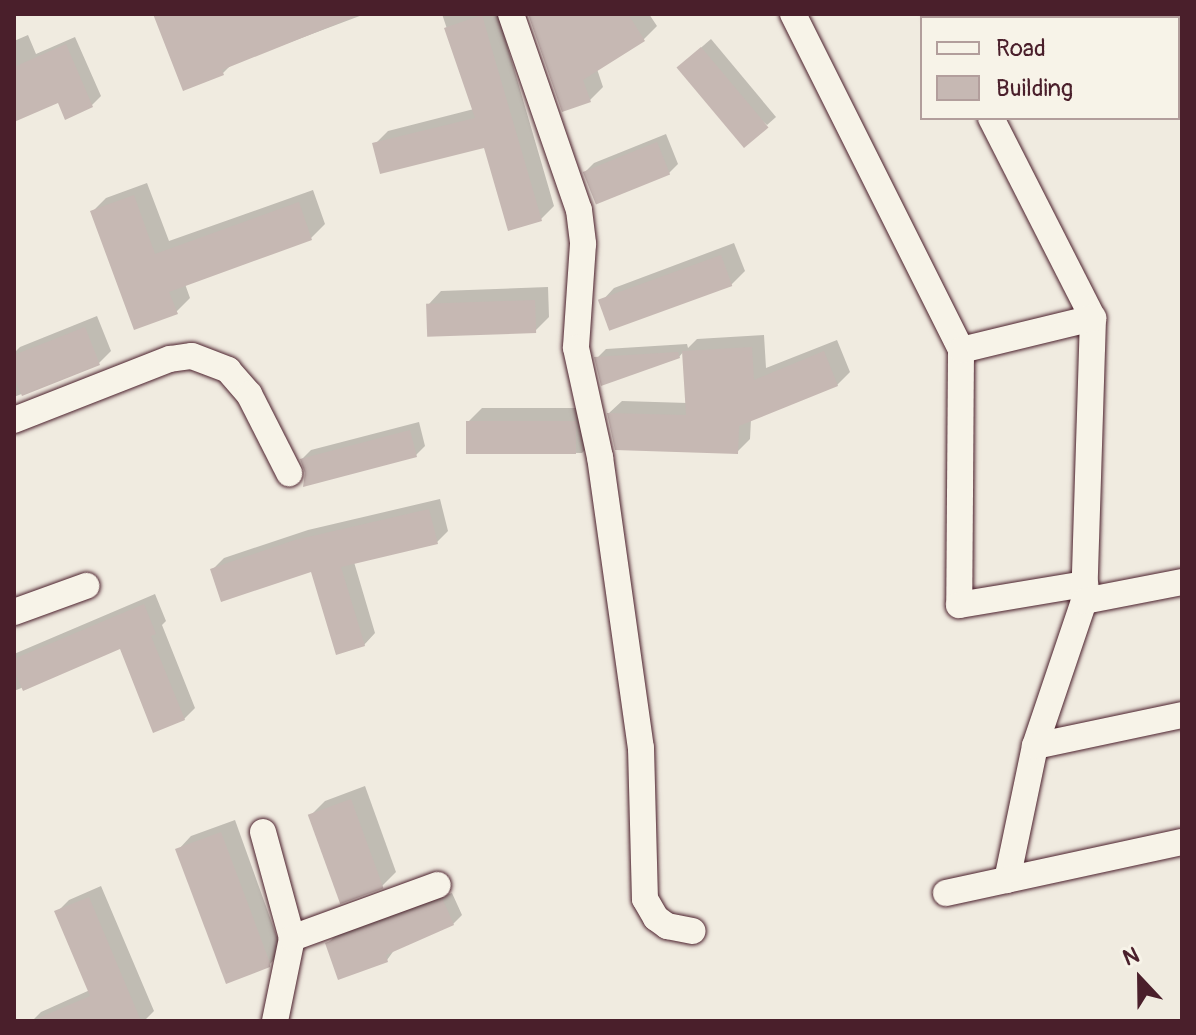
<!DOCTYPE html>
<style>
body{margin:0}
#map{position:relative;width:1196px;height:1035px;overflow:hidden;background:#f0ebe0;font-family:Pangolin,sans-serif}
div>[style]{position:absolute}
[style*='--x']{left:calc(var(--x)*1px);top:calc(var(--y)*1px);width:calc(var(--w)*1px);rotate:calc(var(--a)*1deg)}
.shadow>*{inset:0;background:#0003;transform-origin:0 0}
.building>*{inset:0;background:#c6b8b3;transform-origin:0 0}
.roads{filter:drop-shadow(0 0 2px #4a1f2b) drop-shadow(0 0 2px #4a1f2b)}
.street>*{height:26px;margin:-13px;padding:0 13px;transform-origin:13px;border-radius:13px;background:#f7f3e8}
span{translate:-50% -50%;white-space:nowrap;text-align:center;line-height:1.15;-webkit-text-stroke:7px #f7f3e8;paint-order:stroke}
.frame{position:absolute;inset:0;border:16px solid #4a1f2b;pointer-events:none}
.legend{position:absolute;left:920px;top:16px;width:260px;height:104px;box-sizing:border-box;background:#f7f3e8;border:2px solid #b29e9c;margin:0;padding:10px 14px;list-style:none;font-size:24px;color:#4a1f2b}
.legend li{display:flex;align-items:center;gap:16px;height:40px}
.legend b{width:40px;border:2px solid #b29e9c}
.north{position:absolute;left:1100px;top:939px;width:80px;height:80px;-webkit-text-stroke:6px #f7f3e8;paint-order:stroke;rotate:338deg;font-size:22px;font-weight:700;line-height:32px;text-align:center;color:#4a1f2b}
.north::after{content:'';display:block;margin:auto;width:28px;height:36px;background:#4a1f2b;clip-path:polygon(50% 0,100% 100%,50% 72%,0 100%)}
</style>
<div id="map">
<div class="shadow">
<div style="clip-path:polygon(155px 14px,365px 14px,232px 64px,223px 73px)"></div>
<div style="clip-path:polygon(442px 14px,498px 14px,554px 206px,541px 219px,485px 145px,375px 144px,388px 131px,474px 109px)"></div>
<div style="clip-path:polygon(529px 14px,649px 14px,657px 26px,644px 39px,597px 69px,603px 87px,590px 100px)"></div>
<div style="left:1182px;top:31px;width:61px;height:5px;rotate:90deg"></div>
<div style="clip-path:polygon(28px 35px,36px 54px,75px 37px,101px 96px,92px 105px,66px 117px,59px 100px,14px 104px,14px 41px)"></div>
<div style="clip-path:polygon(711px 39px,776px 117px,767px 125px,688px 59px)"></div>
<div style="clip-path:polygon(666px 134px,678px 164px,669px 173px,585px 172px,594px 163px)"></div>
<div style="clip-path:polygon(147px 183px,169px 241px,313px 190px,325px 224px,311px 238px,185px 284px,190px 298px,176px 312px,92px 212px,106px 198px)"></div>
<div style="clip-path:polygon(734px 243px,745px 271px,731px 285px,601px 302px,614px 288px)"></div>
<div style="clip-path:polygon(548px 287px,549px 317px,535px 331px,428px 305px,441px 291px)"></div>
<div style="clip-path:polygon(97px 316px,111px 351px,99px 363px,14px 397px,14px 353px,20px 347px)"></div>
<div style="clip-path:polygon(764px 335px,766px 368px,837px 340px,850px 372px,837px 385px,751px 419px,750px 439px,737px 452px,609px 413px,622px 401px,688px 403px,684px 351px,679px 357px,597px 358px,606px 349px,687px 344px,688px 348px,697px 339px)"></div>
<div style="clip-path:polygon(482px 408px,589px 408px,595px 439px,582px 453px,468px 452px,468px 422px)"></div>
<div style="clip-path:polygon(419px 422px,425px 446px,416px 455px,307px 473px,302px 459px,311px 450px)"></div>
<div style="clip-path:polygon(440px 499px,448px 531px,437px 542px,354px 562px,375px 633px,364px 645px,312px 570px,212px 570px,224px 558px,308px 530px)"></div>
<div style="clip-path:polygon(155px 594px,166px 621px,162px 625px,195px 708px,184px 719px,121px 647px,14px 691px,14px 654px)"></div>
<div style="clip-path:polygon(365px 786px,396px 872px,382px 886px,311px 815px,325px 801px)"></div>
<div style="clip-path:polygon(235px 820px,282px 951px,269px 965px,178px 850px,191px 836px)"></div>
<div style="clip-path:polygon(101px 886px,154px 1011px,144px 1021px,32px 1021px,41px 1012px,90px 990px,57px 912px,69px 900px)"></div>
<div style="clip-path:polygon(452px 893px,462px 915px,453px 924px,395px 949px,387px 960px,328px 943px,337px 934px)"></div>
</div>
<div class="building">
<div style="clip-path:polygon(153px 14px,359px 14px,359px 15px,222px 70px,224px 75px,183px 91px)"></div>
<div style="clip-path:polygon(528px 14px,628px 14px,645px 41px,583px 80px,591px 102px,562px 112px)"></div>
<div style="clip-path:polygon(482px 15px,542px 221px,508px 231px,484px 148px,380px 174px,372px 143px,475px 118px,444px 28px)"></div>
<div style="clip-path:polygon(66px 44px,93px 107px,65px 120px,58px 103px,14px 122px,14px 67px)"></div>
<div style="left:701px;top:47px;width:105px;height:32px;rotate:50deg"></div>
<div style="left:657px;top:142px;width:35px;height:80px;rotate:68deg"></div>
<div style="clip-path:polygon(134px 195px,155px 254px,299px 202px,312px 240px,169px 292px,178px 314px,134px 330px,90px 211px)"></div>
<div style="left:721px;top:255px;width:33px;height:131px;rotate:70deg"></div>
<div style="left:535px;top:300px;width:33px;height:109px;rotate:88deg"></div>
<div style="clip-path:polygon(85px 327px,100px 365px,22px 396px,14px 377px,14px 355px)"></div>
<div style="clip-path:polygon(752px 347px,754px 380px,824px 351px,838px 386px,739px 426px,738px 454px,615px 450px,607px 413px,686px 415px,682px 351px)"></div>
<div style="clip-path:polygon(678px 352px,680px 358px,601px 386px,594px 357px)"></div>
<div style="left:466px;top:421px;width:110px;height:33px"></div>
<div style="clip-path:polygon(410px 430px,417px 457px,303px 487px,305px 473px,300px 459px)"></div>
<div style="clip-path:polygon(429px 509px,438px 544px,341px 567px,365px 646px,336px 655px,311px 572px,221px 602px,210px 569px,295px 540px)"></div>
<div style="clip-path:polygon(144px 604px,156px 634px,151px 636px,185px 720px,153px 733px,120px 649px,23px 691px,14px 670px,14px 659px)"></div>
<div style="left:351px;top:799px;width:95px;height:46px;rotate:70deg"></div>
<div style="clip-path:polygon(221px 832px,270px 963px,270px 967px,226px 984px,175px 849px)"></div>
<div style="clip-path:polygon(89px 897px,141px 1021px,32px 1021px,90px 996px,54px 911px)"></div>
<div style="clip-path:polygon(443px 900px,454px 925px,386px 955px,388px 962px,338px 980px,325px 943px)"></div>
</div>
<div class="roads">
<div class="street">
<div style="--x:511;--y:14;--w:207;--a:70.9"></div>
<div style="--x:579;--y:210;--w:34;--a:83"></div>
<div style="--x:583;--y:244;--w:104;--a:93.9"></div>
<div style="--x:576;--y:348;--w:112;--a:77.6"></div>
<div style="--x:600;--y:457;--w:294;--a:82"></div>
<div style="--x:641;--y:748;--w:151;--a:88.5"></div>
<div style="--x:645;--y:899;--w:22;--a:60"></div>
<div style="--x:656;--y:918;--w:14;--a:36"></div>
<div style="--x:667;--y:926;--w:26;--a:11"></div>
<div style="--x:793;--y:14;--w:376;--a:63.4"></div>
<div style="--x:961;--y:350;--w:255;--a:90.4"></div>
<div style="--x:959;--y:605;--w:128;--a:-9.5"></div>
<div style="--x:938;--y:14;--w:4;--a:63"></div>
<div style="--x:991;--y:118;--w:225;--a:63"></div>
<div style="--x:1093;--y:318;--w:283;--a:91.8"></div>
<div style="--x:1084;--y:601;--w:153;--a:108.7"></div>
<div style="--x:1035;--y:746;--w:137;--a:101.8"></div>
<div style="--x:961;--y:350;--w:136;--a:-13.6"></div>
<div style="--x:14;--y:420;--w:168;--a:-21.4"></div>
<div style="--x:170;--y:359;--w:22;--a:-8"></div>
<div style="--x:192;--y:356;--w:39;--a:21"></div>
<div style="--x:228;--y:370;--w:32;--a:49"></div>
<div style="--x:249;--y:394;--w:89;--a:63.1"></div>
<div style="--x:1084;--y:601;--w:100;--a:-11"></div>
<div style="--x:14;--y:612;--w:77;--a:-19.9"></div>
<div style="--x:1035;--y:746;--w:150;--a:-11.9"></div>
<div style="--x:263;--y:832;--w:110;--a:74.7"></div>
<div style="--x:292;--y:938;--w:85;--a:101.6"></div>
<div style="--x:946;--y:893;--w:241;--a:-12.2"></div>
<div style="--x:292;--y:938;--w:155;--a:-20"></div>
</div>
</div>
<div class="frame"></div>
<ul class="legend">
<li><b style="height:10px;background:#f7f3e8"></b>Road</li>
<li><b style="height:22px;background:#c6b8b3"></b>Building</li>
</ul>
<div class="north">N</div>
</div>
